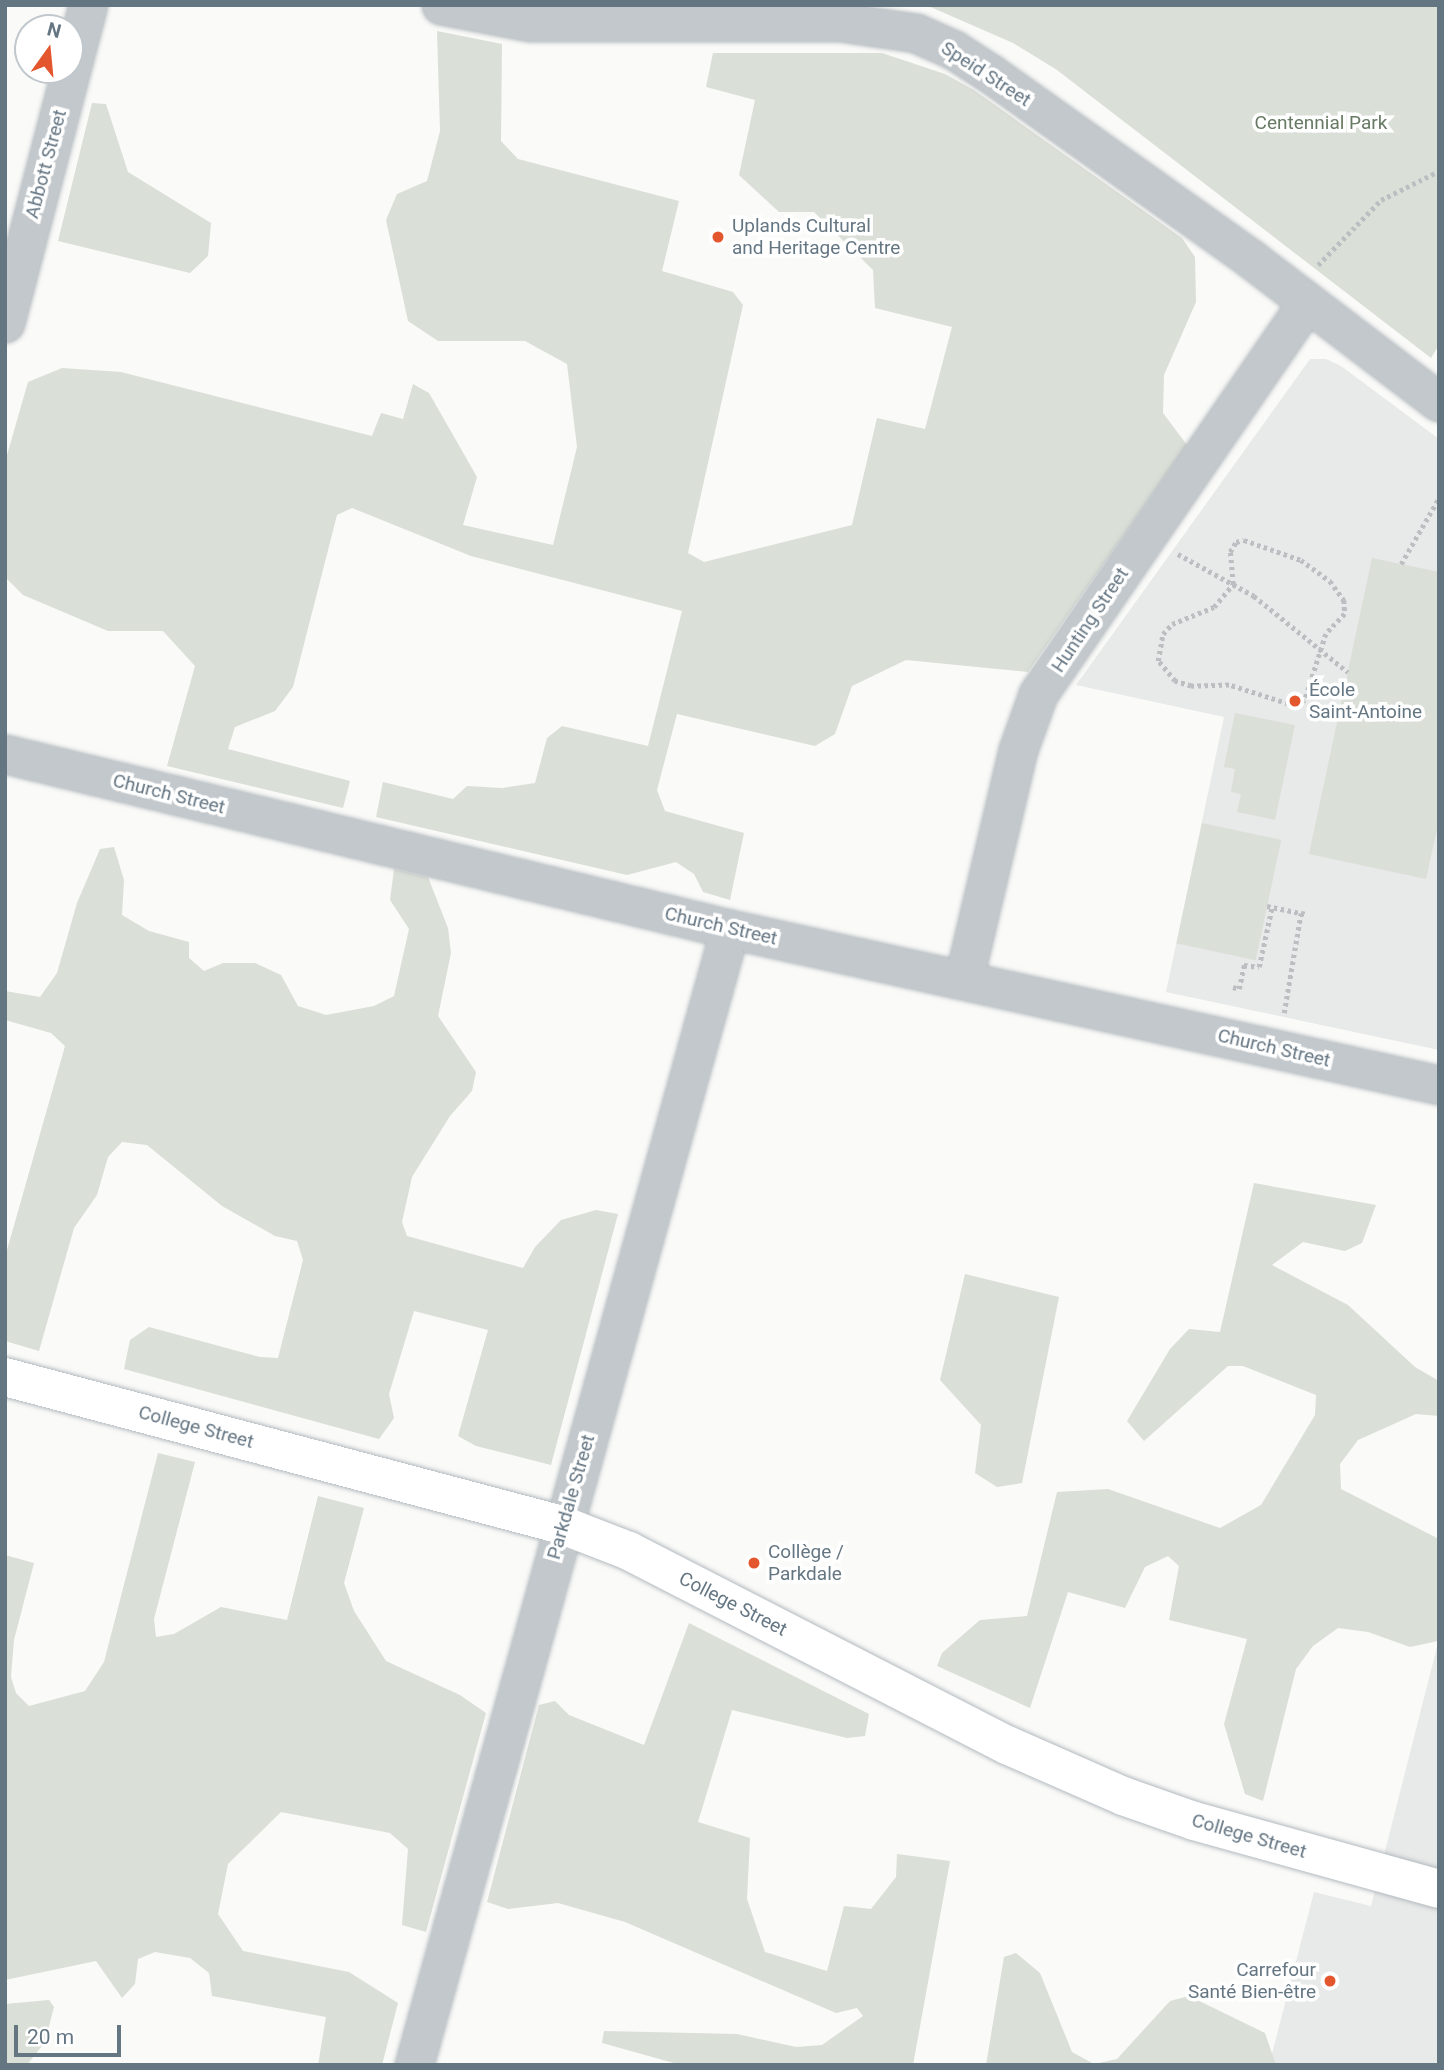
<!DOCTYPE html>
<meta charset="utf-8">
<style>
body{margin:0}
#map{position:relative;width:1444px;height:2070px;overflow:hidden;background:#fafaf8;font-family:Roboto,sans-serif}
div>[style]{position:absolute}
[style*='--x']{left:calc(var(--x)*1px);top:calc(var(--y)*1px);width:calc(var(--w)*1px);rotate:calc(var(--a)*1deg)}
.built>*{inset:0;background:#e8e9e9}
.green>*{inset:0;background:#dadfd7;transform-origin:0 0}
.path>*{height:4.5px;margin-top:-2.25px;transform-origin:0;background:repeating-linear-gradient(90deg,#bbbfc2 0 3.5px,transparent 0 7px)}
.roads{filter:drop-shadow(0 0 2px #b3babf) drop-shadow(0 0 2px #b3babf)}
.street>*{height:37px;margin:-18.5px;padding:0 18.5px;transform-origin:18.5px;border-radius:18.5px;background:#c3c8cc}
.secondary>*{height:38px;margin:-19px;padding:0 19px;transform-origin:19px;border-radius:19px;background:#fff}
.dots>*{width:19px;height:19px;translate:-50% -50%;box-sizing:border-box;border:4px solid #fff;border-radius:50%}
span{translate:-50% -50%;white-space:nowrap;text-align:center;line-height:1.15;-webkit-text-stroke:7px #fff;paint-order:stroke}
.street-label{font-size:19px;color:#657683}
.park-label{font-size:19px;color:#687a64}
.poi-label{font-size:19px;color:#657683}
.left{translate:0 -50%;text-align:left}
.right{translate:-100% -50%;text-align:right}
.frame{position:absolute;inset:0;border:7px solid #657683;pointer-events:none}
.north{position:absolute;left:14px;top:14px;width:70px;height:70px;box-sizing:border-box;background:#fff;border:2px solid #c1c8cd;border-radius:50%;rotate:15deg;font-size:19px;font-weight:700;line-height:28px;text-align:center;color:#657683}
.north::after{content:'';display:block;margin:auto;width:24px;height:32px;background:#e4572e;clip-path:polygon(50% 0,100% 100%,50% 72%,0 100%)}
.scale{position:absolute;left:14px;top:2025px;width:107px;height:32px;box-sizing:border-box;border:4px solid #657683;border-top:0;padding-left:9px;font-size:21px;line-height:24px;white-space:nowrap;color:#657683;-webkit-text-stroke:5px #fff;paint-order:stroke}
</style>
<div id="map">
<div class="built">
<div style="clip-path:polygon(1310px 359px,1326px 359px,1341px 366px,1439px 439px,1439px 1050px,1166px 992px,1224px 717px,1076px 685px)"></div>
<div style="clip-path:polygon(1439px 1639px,1439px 2065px,1269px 2065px,1314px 1892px,1371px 1906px)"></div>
</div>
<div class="green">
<div style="clip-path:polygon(926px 5px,1439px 5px,1439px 345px,1431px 358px,1057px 70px,1013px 43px)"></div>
<div style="clip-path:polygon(437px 31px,502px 44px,501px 141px,518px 159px,679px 201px,662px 271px,733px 292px,743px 305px,688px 553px,704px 562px,852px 525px,877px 418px,925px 429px,952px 327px,875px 308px,873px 270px,814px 212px,779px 212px,739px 175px,755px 100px,706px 87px,713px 53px,882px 53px,945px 74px,974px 90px,1182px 238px,1195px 257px,1196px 302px,1164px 375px,1163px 413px,1187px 445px,1028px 672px,906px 660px,852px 686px,835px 734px,815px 746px,677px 714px,657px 790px,665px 811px,744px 833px,730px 900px,703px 892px,694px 874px,676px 862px,627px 875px,376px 817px,383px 782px,453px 799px,467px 786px,502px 788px,535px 783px,547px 738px,562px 726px,648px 746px,682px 611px,471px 556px,352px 508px,337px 515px,293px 687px,275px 711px,235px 727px,228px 749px,350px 781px,343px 808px,167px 766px,195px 666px,163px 631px,108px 631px,23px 595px,5px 577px,5px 462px,28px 382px,62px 368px,121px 372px,372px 436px,381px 413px,403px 419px,413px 384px,429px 393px,477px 477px,463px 525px,553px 545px,577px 447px,567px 364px,525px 341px,438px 341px,408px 321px,386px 220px,397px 194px,427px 181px,440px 131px)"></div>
<div style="clip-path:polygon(92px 103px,106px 104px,128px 172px,211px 223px,208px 256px,190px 273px,58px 241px)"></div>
<div style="clip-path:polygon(1372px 558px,1439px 572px,1439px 820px,1426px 879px,1309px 854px)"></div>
<div style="clip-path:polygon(1235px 713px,1295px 725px,1275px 820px,1237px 812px,1241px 794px,1231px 792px,1235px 769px,1224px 767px)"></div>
<div style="left:1202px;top:823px;width:81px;height:123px;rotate:12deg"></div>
<div style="clip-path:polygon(114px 847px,124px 880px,122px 915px,149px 931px,189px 942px,189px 958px,204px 971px,223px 963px,255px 963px,281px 975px,298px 1006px,326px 1015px,374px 1006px,394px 996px,409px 929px,390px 900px,394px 869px,428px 877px,448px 928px,451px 953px,438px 1016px,476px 1072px,472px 1091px,450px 1116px,412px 1177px,402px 1222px,407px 1236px,523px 1268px,535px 1247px,561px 1220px,596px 1210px,618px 1214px,551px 1465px,476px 1446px,458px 1436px,488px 1330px,414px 1311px,389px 1394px,394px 1418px,379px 1439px,124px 1369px,130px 1340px,149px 1327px,260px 1357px,278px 1358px,303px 1260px,297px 1241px,275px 1236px,222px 1206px,147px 1145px,122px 1142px,108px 1157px,97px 1195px,74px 1228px,39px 1351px,5px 1341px,5px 1257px,65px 1046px,51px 1033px,5px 1020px,5px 991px,40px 997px,57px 973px,77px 903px,100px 849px)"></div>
<div style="clip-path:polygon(1254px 1183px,1376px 1205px,1362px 1243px,1345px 1251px,1303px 1242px,1272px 1265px,1348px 1305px,1415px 1367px,1439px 1381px,1439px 1416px,1416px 1414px,1358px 1440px,1340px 1464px,1341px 1489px,1439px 1539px,1438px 1641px,1410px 1647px,1368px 1632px,1338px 1628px,1313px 1646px,1296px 1669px,1263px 1801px,1245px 1794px,1224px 1724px,1247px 1639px,1169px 1620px,1179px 1566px,1168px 1556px,1145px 1567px,1125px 1608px,1068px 1592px,1030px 1708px,937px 1666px,942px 1653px,980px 1620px,1027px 1616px,1057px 1492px,1108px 1489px,1220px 1528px,1261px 1505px,1315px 1415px,1316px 1395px,1243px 1366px,1228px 1366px,1144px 1441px,1127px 1421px,1170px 1349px,1189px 1329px,1220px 1332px)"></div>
<div style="clip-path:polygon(965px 1274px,1059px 1297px,1022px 1483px,997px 1487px,975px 1473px,981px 1425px,940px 1380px)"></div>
<div style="clip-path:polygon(158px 1453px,195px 1462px,154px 1619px,156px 1637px,174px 1634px,221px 1607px,287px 1620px,318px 1496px,364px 1508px,344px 1583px,354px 1611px,386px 1661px,460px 1695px,486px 1713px,426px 1932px,402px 1925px,408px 1849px,390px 1833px,281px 1812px,228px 1864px,218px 1914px,243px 1951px,349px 1972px,398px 2003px,382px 2065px,318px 2065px,326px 2017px,212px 1996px,209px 1973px,190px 1958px,155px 1952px,138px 1959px,135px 1984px,122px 1998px,96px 1961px,5px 1980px,5px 1555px,34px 1563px,14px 1640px,11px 1677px,16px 1693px,29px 1706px,85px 1691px,104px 1662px)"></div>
<div style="clip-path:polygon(689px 1623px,869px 1714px,865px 1736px,847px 1738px,732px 1710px,698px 1822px,750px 1838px,747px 1899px,765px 1952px,827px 1971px,844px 1906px,871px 1909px,896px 1877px,897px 1854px,950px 1861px,913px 2065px,681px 2065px,602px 2043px,604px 2031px,737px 2034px,796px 2047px,822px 2045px,863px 2016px,857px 2008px,836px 2013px,625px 1922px,558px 1903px,508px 1909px,487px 1902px,539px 1705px,555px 1701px,569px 1715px,644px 1745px)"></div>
<div style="clip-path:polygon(1016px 1953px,1040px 1973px,1072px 2052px,1094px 2064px,1117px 2059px,1170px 2001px,1189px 1996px,1265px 2033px,1276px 2065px,986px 2065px,1004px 1957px)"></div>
<div style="clip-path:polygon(49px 2000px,54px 2007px,45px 2042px,27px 2065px,5px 2065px,5px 2004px)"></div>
</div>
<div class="path">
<div style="--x:1318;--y:265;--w:91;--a:-45.9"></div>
<div style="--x:1381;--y:200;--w:65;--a:-26.6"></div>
<div style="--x:1244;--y:540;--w:60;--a:19.3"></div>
<div style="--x:1301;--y:560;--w:36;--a:36"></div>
<div style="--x:1330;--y:581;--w:24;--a:54"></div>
<div style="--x:1344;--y:600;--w:14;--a:86"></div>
<div style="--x:1345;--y:614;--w:28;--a:134"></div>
<div style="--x:1326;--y:634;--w:69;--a:107.7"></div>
<div style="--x:1305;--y:700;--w:12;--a:149"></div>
<div style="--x:1295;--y:706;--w:69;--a:-162.3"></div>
<div style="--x:1229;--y:685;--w:38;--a:178"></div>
<div style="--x:1191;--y:686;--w:17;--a:-163"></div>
<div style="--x:1175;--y:681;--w:26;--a:-130"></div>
<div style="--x:1158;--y:661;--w:27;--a:-80"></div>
<div style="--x:1163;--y:634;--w:13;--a:-48"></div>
<div style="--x:1172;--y:624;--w:45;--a:-22"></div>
<div style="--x:1214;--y:607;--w:30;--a:-50"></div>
<div style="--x:1233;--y:584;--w:32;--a:-95"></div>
<div style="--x:1230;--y:552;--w:12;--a:-59"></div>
<div style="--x:1236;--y:542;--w:8;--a:-14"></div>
<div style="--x:1178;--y:554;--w:87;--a:28.9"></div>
<div style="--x:1254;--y:596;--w:121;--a:39"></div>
<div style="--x:1401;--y:564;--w:76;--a:-60.1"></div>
<div style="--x:1267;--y:906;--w:35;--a:12"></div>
<div style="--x:1233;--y:987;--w:6;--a:18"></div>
<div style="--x:1239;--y:989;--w:25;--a:-78"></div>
<div style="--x:1244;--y:965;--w:15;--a:8"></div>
<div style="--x:1259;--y:967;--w:61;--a:-77.8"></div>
<div style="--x:1284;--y:1013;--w:101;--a:-80.4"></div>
<div style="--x:1301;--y:913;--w:6;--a:9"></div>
</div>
<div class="roads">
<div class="street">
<div style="--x:441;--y:5;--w:91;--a:10.8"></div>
<div style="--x:530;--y:22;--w:310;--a:0"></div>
<div style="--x:840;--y:22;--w:77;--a:8.2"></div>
<div style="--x:916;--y:33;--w:42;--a:24.1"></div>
<div style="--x:954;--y:50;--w:44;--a:33"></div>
<div style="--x:991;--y:74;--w:319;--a:35.4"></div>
<div style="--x:1251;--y:259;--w:236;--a:37.3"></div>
<div style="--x:5;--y:323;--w:329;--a:-75.4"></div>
<div style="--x:5;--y:754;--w:746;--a:13.57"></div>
<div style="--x:730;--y:929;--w:726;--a:12.41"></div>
<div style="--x:964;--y:978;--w:234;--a:-76.7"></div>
<div style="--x:1018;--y:750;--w:59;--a:-70.3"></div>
<div style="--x:1038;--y:694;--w:475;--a:-55.5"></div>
<div style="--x:414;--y:2065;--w:1179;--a:-74.46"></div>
</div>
<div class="secondary">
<div style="--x:5;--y:1377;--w:576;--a:14.88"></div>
<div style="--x:562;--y:1525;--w:72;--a:21.2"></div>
<div style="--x:629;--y:1551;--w:425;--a:27.2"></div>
<div style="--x:1007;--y:1745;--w:127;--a:23.7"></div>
<div style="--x:1123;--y:1796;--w:75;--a:19.4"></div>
<div style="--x:1194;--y:1821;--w:254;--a:15.5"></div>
</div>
</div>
<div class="dots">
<div style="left:718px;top:237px;background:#e4572e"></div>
<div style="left:1295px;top:701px;background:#e4572e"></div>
<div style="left:754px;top:1563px;background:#e4572e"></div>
<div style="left:1330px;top:1981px;background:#e4572e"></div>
</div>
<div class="street-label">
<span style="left:986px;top:74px;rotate:33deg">Speid Street</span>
<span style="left:46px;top:164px;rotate:-75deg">Abbott Street</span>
<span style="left:1090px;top:620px;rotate:-56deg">Hunting Street</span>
<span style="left:169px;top:794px;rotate:14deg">Church Street</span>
<span style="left:721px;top:926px;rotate:13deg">Church Street</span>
<span style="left:1274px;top:1048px;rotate:13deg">Church Street</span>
<span style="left:196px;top:1427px;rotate:15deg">College Street</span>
<span style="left:571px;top:1497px;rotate:-74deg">Parkdale Street</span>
<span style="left:733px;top:1604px;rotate:27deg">College Street</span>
<span style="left:1249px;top:1836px;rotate:16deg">College Street</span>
</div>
<div class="park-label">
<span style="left:1321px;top:123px">Centennial Park</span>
</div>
<div class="poi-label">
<span class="left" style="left:732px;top:237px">Uplands Cultural<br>and Heritage Centre</span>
<span class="left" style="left:1309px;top:701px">École<br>Saint-Antoine</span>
<span class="left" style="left:768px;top:1563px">Collège /<br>Parkdale</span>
<span class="right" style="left:1316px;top:1981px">Carrefour<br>Santé Bien-être</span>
</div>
<div class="frame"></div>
<div class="north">N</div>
<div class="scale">20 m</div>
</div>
